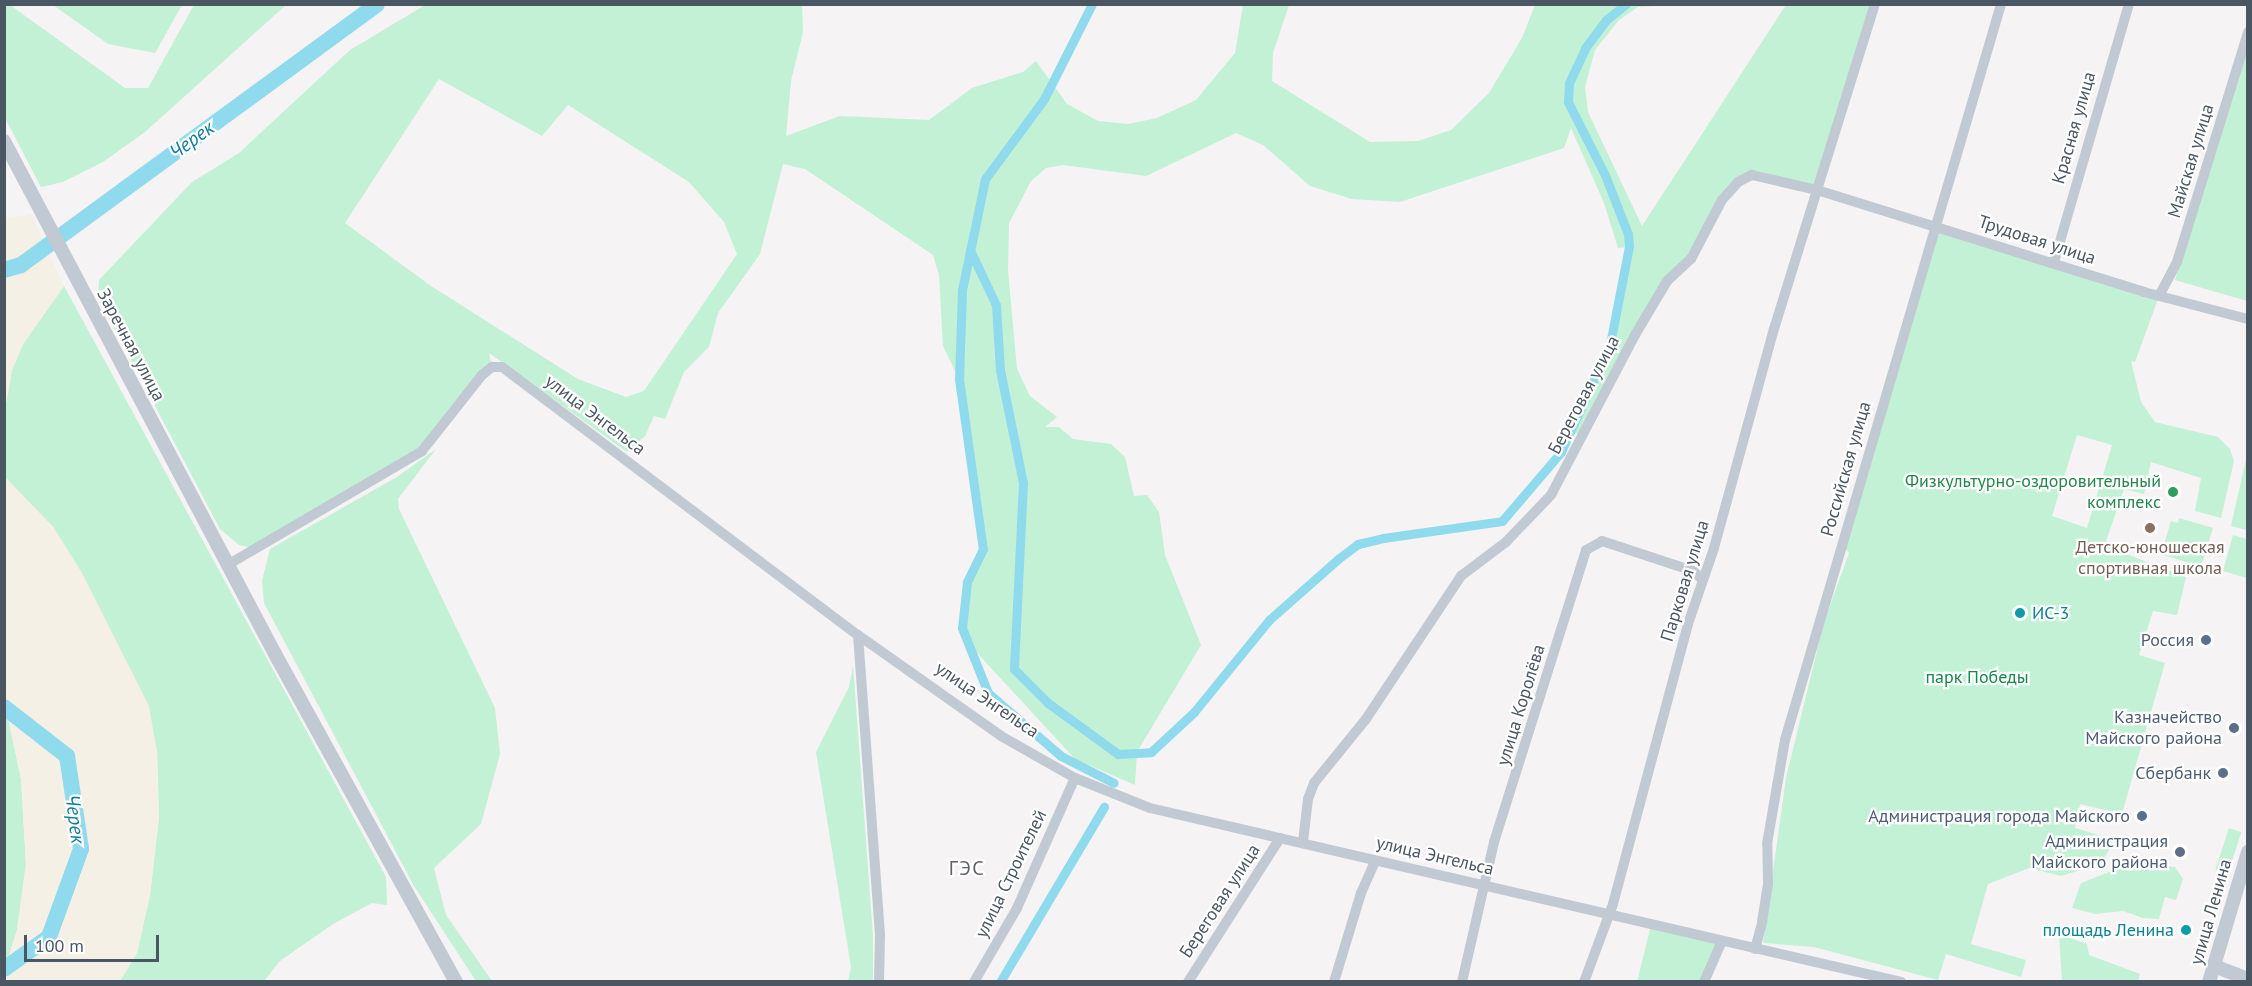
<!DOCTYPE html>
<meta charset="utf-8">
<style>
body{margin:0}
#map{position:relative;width:2252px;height:986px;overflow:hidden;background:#f5f3f3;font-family:"PT Sans",sans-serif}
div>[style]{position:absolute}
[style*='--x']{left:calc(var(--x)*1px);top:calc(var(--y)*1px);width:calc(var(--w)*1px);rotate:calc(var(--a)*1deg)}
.green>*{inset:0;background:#c3f1d5;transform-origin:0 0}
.sand>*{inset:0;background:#f5f0e5}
.canal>*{height:9px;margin:-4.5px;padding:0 4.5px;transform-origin:4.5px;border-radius:4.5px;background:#90daee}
.river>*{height:16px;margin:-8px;padding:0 8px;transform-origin:8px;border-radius:8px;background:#90daee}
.minor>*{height:10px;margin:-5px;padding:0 5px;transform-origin:5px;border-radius:5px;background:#c1cad2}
.tertiary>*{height:14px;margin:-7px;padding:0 7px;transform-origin:7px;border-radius:7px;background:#c1cad2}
.dots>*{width:16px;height:16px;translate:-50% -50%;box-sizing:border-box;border:3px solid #fff;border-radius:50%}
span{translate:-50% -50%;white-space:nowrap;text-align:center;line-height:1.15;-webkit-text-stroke:4.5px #fff;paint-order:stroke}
.street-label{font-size:18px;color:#4a5661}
.leisure-label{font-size:18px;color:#27864d}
.right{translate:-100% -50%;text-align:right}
.education-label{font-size:18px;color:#785e54}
.culture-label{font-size:18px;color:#0d838f}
.left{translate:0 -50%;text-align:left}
.service-label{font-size:18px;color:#4e5e75}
.park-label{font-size:18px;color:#17864f}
.water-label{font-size:20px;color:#0c7c9b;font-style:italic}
.neighbourhood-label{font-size:20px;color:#5f6368;letter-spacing:1.5px}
.frame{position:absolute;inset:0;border:6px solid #4a5661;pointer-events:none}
.scale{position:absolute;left:24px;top:935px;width:135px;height:27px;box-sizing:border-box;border:3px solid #4a5661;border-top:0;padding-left:8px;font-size:18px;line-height:21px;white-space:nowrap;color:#4a5661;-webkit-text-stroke:4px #fff;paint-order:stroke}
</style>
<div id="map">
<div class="green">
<div style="clip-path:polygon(5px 4px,10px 5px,125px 88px,148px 88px,194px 5px,286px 5px,145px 132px,103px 162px,63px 182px,41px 187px,5px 118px)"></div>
<div style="clip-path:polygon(53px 5px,182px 5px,155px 53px,108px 44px)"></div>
<div style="clip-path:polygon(evenodd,425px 5px,802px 5px,803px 32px,791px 81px,786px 136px,840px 116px,929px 120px,972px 88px,1023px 72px,1036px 61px,1067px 104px,1098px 121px,1128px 124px,1157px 118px,1196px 100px,1235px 53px,1243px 5px,1289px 5px,1273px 53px,1272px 81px,1370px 142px,1418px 141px,1451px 130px,1489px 93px,1522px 38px,1535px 5px,1671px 5px,1638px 7px,1619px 20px,1595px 50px,1585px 87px,1588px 112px,1642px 226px,1786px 5px,1875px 5px,1817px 190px,1763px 174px,1738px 182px,1696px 250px,1674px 273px,1584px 436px,1571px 432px,1610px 344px,1629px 247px,1618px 248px,1604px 203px,1571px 128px,1564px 148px,1400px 202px,1352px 199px,1310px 186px,1263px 145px,1236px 133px,1146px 176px,1063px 165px,1046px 168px,1031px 181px,1009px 223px,1008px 270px,1017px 369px,1030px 396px,1057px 417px,1045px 427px,1059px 427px,1073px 439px,1111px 444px,1125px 457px,1134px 496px,1147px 495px,1159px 512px,1165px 555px,1201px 645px,1137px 752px,1135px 785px,1075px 759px,968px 643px,962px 628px,967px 582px,983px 549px,959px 379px,943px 346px,939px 275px,933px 255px,805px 169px,783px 164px,760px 254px,718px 313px,709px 347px,684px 372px,665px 419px,654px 416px,645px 436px,627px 452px,489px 353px,492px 367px,422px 451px,256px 549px,239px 545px,220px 529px,98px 298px,99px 280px,192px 182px,239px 153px,350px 50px,425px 5px,439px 79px,542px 136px,568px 105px,689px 182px,724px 222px,737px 254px,644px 391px,626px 397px,578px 379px,431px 286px,345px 223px,439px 79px)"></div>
<div style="clip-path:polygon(2247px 37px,2247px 301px,2175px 280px)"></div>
<div style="clip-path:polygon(evenodd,1934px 231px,2159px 296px,2135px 362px,2131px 361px,2141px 402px,2155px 422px,2218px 437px,2230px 449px,2234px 461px,2221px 518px,2195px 511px,2201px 478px,2151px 462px,2144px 494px,2124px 489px,2106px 541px,2121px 552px,2186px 577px,2177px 615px,2153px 611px,2139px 655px,2165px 663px,2122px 814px,2080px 804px,2075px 828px,2116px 840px,2104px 858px,2081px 870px,2061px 876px,2029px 868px,1988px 884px,1971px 944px,2026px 960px,2021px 977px,1946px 954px,1938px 980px,1814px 947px,1763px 943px,1786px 778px,1824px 622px,1849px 553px,1841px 544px,1934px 231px,2077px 435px,2112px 445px,2087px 528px,2052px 516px,2077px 435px)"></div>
<div style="clip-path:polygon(64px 286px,386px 877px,387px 905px,372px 903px,333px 924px,280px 961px,264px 981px,120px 981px,137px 953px,150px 895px,159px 817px,157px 752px,54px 528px,5px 477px,5px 409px,12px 370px,23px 344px)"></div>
<div style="clip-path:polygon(436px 449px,398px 499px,399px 509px,495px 708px,500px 754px,481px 824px,434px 868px,446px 915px,492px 981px,476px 981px,414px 886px,264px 603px,262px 581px,270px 549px,397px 477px)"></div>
<div style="clip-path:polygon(2247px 455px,2247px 530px,2231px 526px)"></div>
<div style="clip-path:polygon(2179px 518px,2213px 528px,2201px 567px,2161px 554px,2171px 521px,2178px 523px)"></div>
<div style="clip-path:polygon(2233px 535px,2247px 539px,2247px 578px,2223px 571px)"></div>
<div style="clip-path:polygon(853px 665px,873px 936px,873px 981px,848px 981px,851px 967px,816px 752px,849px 687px)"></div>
<div style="clip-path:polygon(4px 699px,21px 779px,26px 864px,17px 930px,5px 968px)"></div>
<div style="left:2229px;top:828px;width:13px;height:44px;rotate:18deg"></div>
<div style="clip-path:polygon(2135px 862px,2175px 867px,2183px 879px,2176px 900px,2165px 897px,2159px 919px,2143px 918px,2123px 911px,2095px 914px,2072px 908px,2081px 883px)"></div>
<div style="clip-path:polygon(1651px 925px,1722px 941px,1704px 981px,1637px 982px)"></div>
<div style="clip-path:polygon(2059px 934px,2087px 944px,2089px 955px,2140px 974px,2138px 981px,2062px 981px)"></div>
</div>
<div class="sand">
<div style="clip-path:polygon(31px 214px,64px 286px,23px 344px,12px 370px,5px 409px,5px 218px)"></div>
<div style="clip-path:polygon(4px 477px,54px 528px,82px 573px,149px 706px,157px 752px,159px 817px,150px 895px,137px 953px,120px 981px,5px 981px,5px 968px,17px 930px,26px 864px,21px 779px,4px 699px)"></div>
</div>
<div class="canal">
<div style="--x:1092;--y:4;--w:106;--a:116.8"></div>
<div style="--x:1044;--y:99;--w:99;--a:126.4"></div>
<div style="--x:985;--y:179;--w:113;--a:101.7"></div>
<div style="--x:962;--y:290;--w:89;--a:91.9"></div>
<div style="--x:959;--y:379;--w:172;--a:82"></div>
<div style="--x:983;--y:549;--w:37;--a:116"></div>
<div style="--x:967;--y:582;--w:46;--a:96.2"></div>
<div style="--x:962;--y:628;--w:70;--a:68.2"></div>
<div style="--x:988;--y:693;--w:96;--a:40.8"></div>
<div style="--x:1061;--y:756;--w:59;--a:27"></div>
<div style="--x:970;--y:250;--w:61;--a:64.7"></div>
<div style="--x:996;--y:305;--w:65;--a:86.5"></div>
<div style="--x:1000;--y:370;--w:115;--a:78.5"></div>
<div style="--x:1023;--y:483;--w:186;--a:92.8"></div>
<div style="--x:1014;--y:669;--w:48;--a:45"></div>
<div style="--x:1048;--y:703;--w:87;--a:36.1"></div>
<div style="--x:1118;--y:754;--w:33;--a:-3"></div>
<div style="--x:1151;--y:752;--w:59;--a:-42.9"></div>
<div style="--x:1194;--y:712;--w:119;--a:-50.8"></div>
<div style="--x:1269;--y:620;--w:92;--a:-41.5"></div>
<div style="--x:1338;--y:559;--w:25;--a:-37"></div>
<div style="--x:1358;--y:544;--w:26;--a:-13"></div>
<div style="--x:1383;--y:538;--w:120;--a:-8.1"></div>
<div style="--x:1502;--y:521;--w:91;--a:-49.5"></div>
<div style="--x:1561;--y:452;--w:119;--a:-65.6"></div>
<div style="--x:1610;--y:344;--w:100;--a:-79"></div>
<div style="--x:1629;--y:246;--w:12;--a:-95"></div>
<div style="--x:1628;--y:234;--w:63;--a:-111.3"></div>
<div style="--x:1605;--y:175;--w:82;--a:-116.9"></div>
<div style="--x:1568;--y:102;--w:19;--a:-87"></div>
<div style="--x:1569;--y:83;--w:38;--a:-65"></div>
<div style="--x:1585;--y:48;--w:35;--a:-53"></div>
<div style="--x:1606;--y:20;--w:26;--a:-39"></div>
<div style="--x:1000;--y:982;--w:204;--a:-59.3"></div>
</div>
<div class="river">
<div style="--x:4;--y:270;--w:18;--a:-16"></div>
<div style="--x:21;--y:265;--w:441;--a:-36.2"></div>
<div style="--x:4;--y:707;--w:80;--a:37.9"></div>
<div style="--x:67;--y:756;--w:94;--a:81.4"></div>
<div style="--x:81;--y:849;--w:94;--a:110"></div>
<div style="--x:49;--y:937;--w:55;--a:144.6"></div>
</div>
<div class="minor">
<div style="--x:2054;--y:262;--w:269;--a:-73.8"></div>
<div style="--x:2159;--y:296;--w:38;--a:-62"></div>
<div style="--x:2177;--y:262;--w:241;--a:-72.8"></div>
<div style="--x:229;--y:564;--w:224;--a:-30.3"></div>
<div style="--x:422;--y:451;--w:97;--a:-51.7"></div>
<div style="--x:482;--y:375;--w:13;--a:-39"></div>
<div style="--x:492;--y:367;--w:10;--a:0"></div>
<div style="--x:502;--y:367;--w:446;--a:37"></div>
<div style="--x:858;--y:635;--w:175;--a:35.2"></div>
<div style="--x:1001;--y:736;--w:85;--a:29.6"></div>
<div style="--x:1075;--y:778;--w:81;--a:21.8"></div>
<div style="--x:1150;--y:808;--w:771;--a:13.04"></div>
<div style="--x:858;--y:635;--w:301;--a:85.8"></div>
<div style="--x:880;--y:935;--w:47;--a:91.2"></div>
<div style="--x:1303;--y:842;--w:43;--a:-83.4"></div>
<div style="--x:1308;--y:799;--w:17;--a:-69"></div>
<div style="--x:1314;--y:783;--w:82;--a:-50.9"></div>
<div style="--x:1366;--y:719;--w:172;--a:-56.4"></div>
<div style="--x:1461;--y:576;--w:56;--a:-37.1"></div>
<div style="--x:1506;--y:542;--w:65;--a:-46.2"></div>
<div style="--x:1551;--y:495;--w:181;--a:-62.3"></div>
<div style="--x:1635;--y:335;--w:63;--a:-59.3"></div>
<div style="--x:1667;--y:281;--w:33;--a:-43"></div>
<div style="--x:1691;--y:259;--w:67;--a:-62.3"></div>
<div style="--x:1722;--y:200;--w:24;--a:-48"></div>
<div style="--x:1738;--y:182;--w:16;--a:-27"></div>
<div style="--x:1752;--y:175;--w:67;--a:13"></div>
<div style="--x:1817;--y:190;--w:195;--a:-72.7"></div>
<div style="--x:1755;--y:949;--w:28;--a:-75"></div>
<div style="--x:1762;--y:922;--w:39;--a:-81"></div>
<div style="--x:1768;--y:883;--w:39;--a:-91"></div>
<div style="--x:1767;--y:844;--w:106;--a:-80.2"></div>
<div style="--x:1785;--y:740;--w:767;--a:-73.64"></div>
<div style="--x:974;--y:982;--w:86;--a:-59.8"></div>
<div style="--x:1017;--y:908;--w:142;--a:-66"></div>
<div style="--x:1188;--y:982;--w:171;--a:-57.4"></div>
<div style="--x:1334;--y:982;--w:93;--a:-73.1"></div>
<div style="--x:1361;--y:893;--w:34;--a:-66"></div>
<div style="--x:1462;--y:982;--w:144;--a:-77.1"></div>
<div style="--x:1494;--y:842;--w:306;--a:-72.5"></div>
<div style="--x:1586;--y:550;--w:18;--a:-29"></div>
<div style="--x:1602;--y:541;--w:96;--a:18.2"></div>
<div style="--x:1693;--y:571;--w:13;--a:42"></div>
<div style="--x:1584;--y:982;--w:83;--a:-69.6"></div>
<div style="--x:1613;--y:904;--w:290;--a:-75"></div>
<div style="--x:1688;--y:624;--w:80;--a:-71.1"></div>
<div style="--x:1714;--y:548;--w:227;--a:-74.7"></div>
<div style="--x:1774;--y:329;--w:145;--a:-72.8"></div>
<div style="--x:1817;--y:190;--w:343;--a:17.3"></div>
<div style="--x:2144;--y:292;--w:107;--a:14.6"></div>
<div style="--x:1704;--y:982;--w:45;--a:-66.3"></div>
</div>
<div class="tertiary">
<div style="--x:4;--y:141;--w:580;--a:62.15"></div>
<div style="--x:275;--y:654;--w:375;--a:61.1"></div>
<div style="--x:2214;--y:966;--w:36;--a:21"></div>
<div style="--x:2209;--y:982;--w:136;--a:-73.3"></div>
</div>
<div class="dots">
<div style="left:2173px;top:492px;background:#2e9e5b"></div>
<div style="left:2150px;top:528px;background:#8d6e63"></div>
<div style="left:2020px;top:613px;background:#0f9aa8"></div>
<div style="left:2206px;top:640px;background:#5c6f8a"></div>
<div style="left:2234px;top:728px;background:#5c6f8a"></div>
<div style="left:2223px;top:773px;background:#5c6f8a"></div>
<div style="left:2142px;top:816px;background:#5c6f8a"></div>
<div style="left:2180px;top:852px;background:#5c6f8a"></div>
<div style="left:2186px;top:930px;background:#0f9aa8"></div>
</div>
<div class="street-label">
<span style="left:2074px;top:128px;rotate:-74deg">Красная улица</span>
<span style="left:2191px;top:161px;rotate:-73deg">Майская улица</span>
<span style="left:2037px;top:240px;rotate:18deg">Трудовая улица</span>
<span style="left:131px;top:345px;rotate:62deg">Заречная улица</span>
<span style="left:1584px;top:395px;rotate:-62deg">Береговая улица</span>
<span style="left:595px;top:415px;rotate:37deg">улица Энгельса</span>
<span style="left:1846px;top:469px;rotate:-74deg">Российская улица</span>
<span style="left:1685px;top:581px;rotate:-73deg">Парковая улица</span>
<span style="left:987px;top:700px;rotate:34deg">улица Энгельса</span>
<span style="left:1521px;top:705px;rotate:-73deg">улица Королёва</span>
<span style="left:1435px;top:856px;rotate:13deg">улица Энгельса</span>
<span style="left:1011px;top:874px;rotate:-64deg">улица Строителей</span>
<span style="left:1220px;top:901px;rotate:-57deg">Береговая улица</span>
<span style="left:2211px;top:912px;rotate:-74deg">улица Ленина</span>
</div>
<div class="leisure-label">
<span class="right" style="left:2161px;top:492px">Физкультурно-оздоровительный<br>комплекс</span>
</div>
<div class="education-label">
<span style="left:2150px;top:558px">Детско-юношеская<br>спортивная школа</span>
</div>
<div class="culture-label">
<span class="left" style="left:2032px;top:613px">ИС-3</span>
<span class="right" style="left:2174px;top:930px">площадь Ленина</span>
</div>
<div class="service-label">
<span class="right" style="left:2194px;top:640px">Россия</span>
<span class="right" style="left:2222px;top:728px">Казначейство<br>Майского района</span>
<span class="right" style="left:2211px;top:773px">Сбербанк</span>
<span class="right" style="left:2130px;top:816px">Администрация города Майского</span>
<span class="right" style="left:2168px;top:852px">Администрация<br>Майского района</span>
</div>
<div class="park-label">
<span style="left:1977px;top:677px">парк Победы</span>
</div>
<div class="water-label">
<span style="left:192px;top:140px;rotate:-36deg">Черек</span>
<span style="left:75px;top:819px;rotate:83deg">Черек</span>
</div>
<div class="neighbourhood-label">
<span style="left:967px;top:868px">ГЭС</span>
</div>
<div class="frame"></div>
<div class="scale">100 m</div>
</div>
